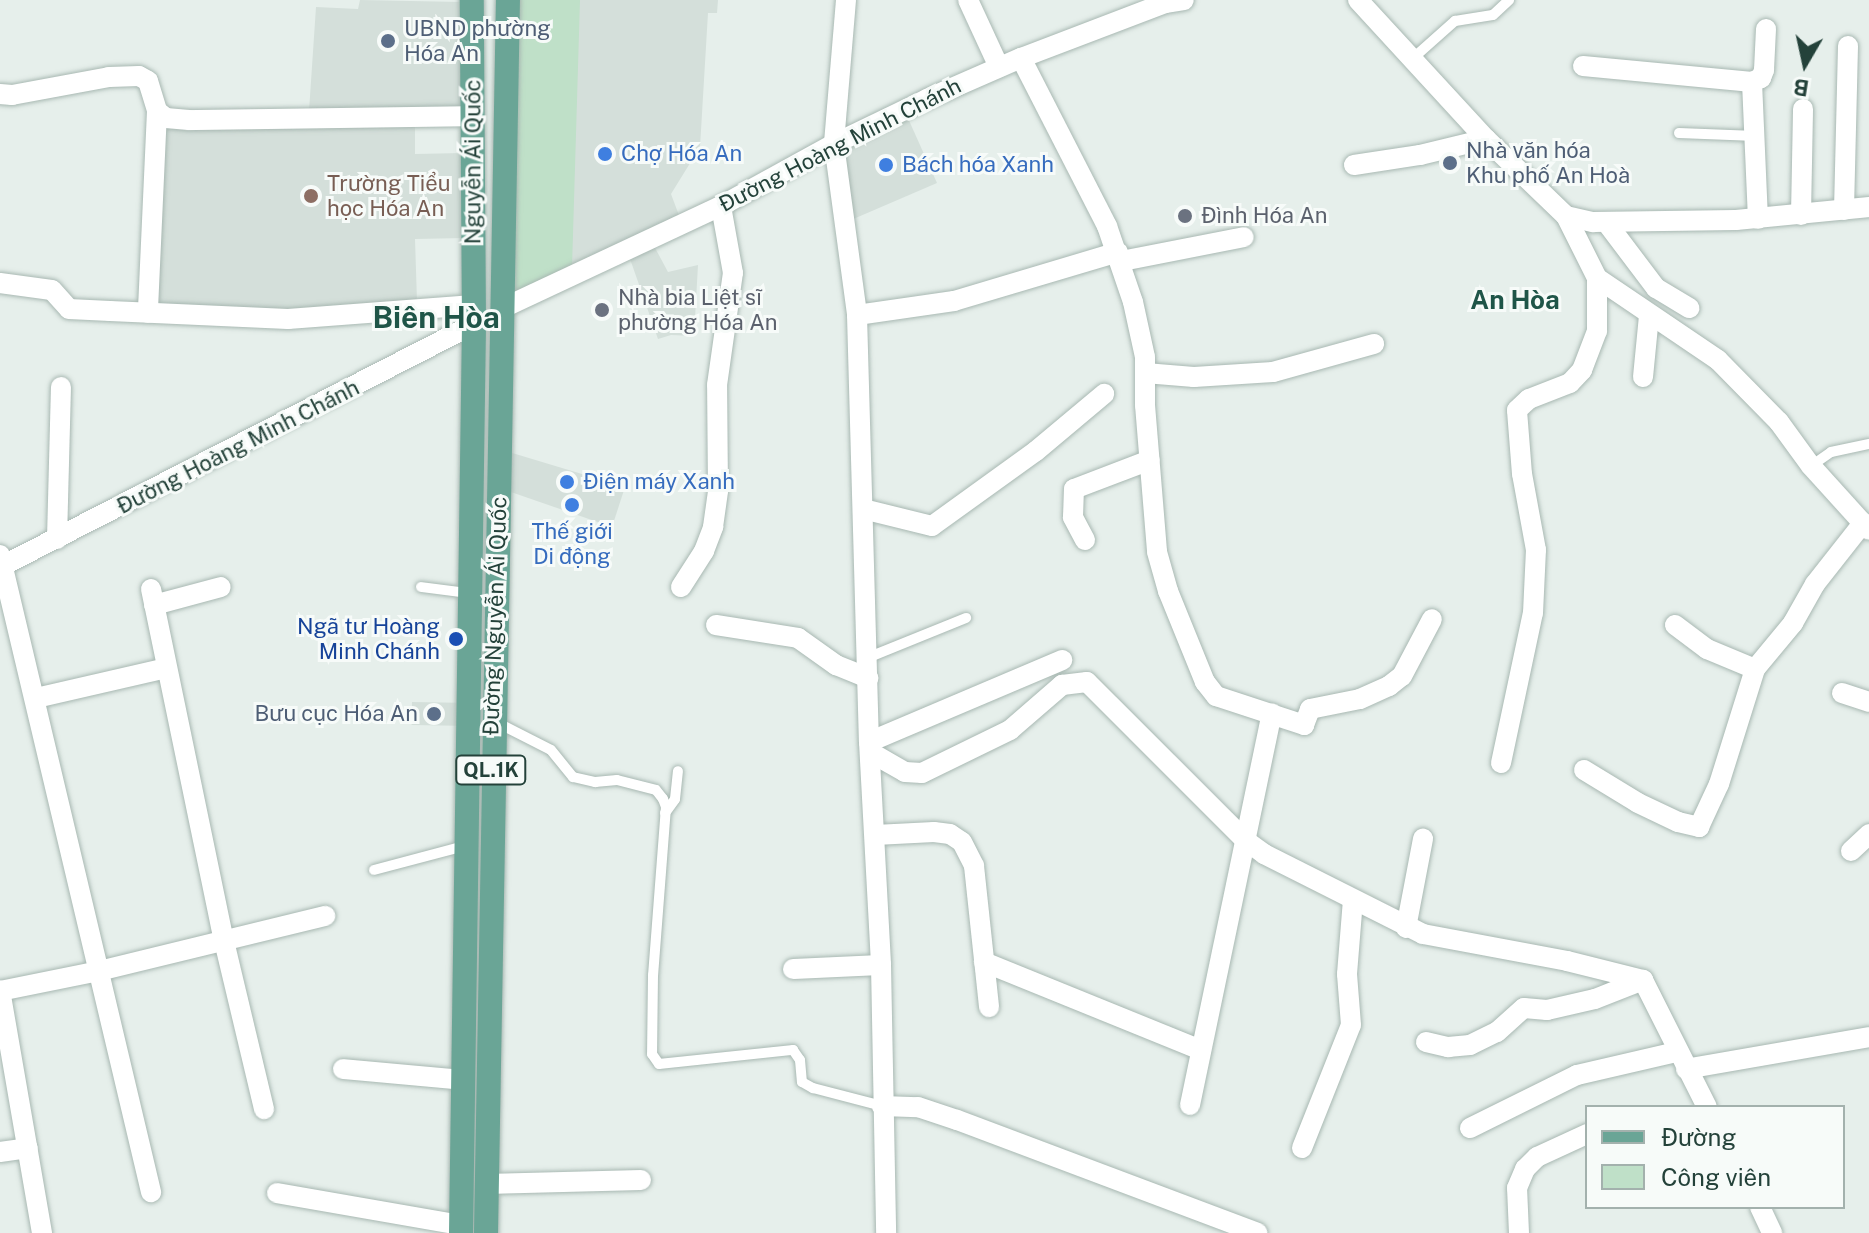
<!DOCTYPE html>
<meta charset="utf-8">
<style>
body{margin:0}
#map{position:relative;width:1869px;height:1233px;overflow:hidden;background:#e6efeb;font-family:"Public Sans",sans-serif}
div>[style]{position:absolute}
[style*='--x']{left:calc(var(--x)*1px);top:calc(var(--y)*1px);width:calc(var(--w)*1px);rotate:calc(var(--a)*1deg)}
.built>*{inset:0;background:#d4dfda;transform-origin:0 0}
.green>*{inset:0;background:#bfe0c8}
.roads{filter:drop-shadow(0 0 2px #a8b8b2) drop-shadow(0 0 2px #a8b8b2)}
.lane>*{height:10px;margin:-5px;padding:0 5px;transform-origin:5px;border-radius:5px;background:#fff}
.street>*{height:20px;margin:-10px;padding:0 10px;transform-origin:10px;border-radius:10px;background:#fff}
.primary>*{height:24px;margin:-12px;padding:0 12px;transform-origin:12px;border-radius:12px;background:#6aa596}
.dots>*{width:22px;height:22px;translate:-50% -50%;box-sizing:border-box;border:4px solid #f7fbf9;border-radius:50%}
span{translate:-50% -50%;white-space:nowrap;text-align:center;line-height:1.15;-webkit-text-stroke:6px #f7fbf9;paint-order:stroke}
.shield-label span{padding:2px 6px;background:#f7fbf9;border:2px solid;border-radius:6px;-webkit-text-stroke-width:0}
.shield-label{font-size:20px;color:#24423a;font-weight:700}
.service-label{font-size:22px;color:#4e5e75}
.left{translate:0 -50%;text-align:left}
.right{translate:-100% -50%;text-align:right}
.street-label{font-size:22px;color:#24423a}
.shop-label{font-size:22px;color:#366cbe}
.education-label{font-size:22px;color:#785e54}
.worship-label{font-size:22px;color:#5b616d}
.transit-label{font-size:22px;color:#164399}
.quarter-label{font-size:26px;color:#1f5548;font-weight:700}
.district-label{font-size:30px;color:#1f5548;font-weight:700}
.legend{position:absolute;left:1585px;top:1105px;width:260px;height:104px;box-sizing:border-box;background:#f7fbf9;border:2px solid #a3b1ad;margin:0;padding:10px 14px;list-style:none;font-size:24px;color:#24423a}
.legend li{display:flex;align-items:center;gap:16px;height:40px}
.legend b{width:40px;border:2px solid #a3b1ad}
.north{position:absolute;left:1765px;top:24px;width:80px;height:80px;-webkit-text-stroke:6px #f7fbf9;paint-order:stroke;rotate:189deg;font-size:22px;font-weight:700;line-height:32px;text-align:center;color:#24423a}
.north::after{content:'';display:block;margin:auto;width:28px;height:36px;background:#24423a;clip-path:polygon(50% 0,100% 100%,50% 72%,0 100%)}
</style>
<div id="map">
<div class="built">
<div style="clip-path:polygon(360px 0,461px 2px,463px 110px,309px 111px,316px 7px,358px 9px)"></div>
<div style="clip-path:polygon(518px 0,718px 0,717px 13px,708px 13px,700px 147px,671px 194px,680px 218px,514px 296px)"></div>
<div style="clip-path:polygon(907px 116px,937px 183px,851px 220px,841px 147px)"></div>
<div style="clip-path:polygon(415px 121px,415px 154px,463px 153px,464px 238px,415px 239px,417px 301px,287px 313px,155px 306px,163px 124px)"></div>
<div style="clip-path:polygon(653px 244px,668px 272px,698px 265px,694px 336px,671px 335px,658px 339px,629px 256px)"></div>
<div style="clip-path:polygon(509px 452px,625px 487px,612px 527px,508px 491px)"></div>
<div style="left:412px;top:702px;width:46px;height:23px;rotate:1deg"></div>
</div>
<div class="green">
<div style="clip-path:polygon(518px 0,580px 0,572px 268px,514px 296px)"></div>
</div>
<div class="roads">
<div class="lane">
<div style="--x:1411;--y:60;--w:59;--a:-41.6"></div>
<div style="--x:1455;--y:21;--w:38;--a:-9"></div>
<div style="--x:1493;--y:15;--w:22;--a:-43"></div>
<div style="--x:1679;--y:133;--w:77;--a:2.2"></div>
<div style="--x:1811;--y:466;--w:24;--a:-35"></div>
<div style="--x:1831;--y:452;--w:39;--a:-12"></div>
<div style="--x:421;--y:587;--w:47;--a:7.3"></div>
<div style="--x:867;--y:658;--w:107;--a:-22"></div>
<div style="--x:498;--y:723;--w:59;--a:27"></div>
<div style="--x:551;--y:750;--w:35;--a:51"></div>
<div style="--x:573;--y:777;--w:23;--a:13"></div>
<div style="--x:595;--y:782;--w:22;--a:-5"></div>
<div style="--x:617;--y:780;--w:40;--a:14.4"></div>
<div style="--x:656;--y:790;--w:11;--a:52"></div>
<div style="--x:663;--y:799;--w:9;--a:69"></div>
<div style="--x:666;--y:807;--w:169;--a:94.4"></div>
<div style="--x:653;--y:975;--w:79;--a:90.7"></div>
<div style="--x:652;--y:1054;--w:12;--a:55"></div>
<div style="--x:659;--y:1064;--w:135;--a:-6"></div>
<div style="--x:793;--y:1050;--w:12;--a:55"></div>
<div style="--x:800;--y:1060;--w:22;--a:85"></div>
<div style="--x:802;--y:1082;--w:13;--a:29"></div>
<div style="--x:813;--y:1088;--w:71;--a:14.6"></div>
<div style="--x:665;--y:813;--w:17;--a:-54"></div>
<div style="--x:675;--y:799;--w:28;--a:-84"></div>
<div style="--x:374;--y:870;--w:93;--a:-14.9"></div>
</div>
<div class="street">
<div style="--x:846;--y:0;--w:144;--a:94.8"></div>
<div style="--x:834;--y:144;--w:173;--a:82.3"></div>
<div style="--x:857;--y:315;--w:427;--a:88.4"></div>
<div style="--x:869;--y:742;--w:223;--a:86.9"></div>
<div style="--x:881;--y:965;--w:268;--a:88.9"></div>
<div style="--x:968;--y:0;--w:74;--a:65.2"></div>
<div style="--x:1358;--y:0;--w:189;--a:47.4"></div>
<div style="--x:1486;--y:139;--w:111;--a:43.9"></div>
<div style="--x:1566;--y:216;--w:28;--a:13"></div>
<div style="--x:1593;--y:222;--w:143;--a:-0.8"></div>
<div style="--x:1736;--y:220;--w:134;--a:-5.6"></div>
<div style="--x:1021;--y:58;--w:189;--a:62.9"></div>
<div style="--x:1107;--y:226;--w:80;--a:71.1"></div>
<div style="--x:1133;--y:302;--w:56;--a:77.7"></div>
<div style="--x:1145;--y:357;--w:48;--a:90"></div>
<div style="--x:1145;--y:405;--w:147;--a:85.3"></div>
<div style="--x:1157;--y:552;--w:41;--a:74.2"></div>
<div style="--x:1168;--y:591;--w:98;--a:67.9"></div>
<div style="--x:1205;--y:682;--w:18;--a:52"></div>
<div style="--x:1216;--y:696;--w:93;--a:18.2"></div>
<div style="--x:1304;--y:725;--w:17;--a:-69"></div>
<div style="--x:1310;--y:709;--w:51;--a:-11.3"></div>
<div style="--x:1360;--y:699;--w:32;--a:-24"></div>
<div style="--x:1389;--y:686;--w:16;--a:-38"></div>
<div style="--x:1402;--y:676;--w:64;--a:-62.2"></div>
<div style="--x:1583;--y:66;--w:170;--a:5.4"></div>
<div style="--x:1752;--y:82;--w:137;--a:87.5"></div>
<div style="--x:1752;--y:82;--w:10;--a:-24"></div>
<div style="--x:1761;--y:78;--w:9;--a:-69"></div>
<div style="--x:1764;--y:70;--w:41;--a:-87.2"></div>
<div style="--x:0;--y:94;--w:12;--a:5"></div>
<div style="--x:12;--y:95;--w:99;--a:-10.5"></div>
<div style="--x:109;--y:77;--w:30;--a:-2"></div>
<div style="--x:139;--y:76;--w:10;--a:29"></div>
<div style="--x:148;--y:81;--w:31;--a:73"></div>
<div style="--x:157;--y:111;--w:202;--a:92.6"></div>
<div style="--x:157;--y:111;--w:11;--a:38"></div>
<div style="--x:166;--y:118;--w:23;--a:5"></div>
<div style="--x:189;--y:120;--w:284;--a:-0.8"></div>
<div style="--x:1354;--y:165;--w:67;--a:-8.6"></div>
<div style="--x:1420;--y:155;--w:68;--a:-13.6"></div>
<div style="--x:1844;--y:210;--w:164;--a:-88.6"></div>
<div style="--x:1801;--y:215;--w:106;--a:-88.9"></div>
<div style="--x:1566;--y:216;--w:69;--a:63.4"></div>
<div style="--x:1597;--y:278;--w:146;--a:34.1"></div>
<div style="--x:1718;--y:360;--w:87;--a:45.5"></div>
<div style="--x:1779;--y:422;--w:54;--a:54"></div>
<div style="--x:1811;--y:466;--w:86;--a:47.8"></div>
<div style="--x:1606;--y:222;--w:83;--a:52.9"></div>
<div style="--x:1656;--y:288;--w:39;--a:31"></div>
<div style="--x:1122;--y:261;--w:124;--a:-11.1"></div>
<div style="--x:0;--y:283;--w:52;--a:7.7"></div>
<div style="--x:52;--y:290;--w:25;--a:48"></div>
<div style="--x:69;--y:309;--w:41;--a:2.8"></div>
<div style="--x:110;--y:311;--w:178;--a:2.6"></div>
<div style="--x:288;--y:319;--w:186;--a:-4.3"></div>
<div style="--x:503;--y:308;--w:241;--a:-25.1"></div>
<div style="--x:721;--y:206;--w:129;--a:-28.8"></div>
<div style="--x:834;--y:144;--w:103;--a:-25.8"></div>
<div style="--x:927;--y:99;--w:103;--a:-23.6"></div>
<div style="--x:1021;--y:58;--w:154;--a:-20.9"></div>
<div style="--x:1165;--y:3;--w:19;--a:-9"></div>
<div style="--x:857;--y:315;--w:98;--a:-8.2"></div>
<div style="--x:954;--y:301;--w:171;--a:-16.6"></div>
<div style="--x:1145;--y:373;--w:49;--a:4.7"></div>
<div style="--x:1194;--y:377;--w:79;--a:-3.6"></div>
<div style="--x:1273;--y:372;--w:105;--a:-15.5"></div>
<div style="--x:1643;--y:377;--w:61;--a:-84.4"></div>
<div style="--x:863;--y:509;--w:71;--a:13.8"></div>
<div style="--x:932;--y:526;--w:128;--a:-35.8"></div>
<div style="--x:1036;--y:451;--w:89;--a:-40"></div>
<div style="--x:57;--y:539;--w:152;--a:-88.5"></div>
<div style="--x:1085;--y:540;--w:26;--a:-118"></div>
<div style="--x:1073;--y:517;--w:28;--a:-88"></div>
<div style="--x:1074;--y:489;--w:81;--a:-20.9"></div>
<div style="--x:0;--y:555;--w:655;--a:76.66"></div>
<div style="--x:0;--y:567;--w:533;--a:-27.14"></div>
<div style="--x:681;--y:587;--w:43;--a:-57.4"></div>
<div style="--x:704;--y:551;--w:26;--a:-69"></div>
<div style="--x:713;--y:527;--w:37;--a:-82"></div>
<div style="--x:718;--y:490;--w:105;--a:-90.5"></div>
<div style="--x:717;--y:385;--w:113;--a:-81.9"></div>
<div style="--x:733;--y:273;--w:68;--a:-100.2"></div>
<div style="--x:151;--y:589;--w:359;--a:78.3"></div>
<div style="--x:224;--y:941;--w:173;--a:76.6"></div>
<div style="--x:154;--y:605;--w:69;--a:-15"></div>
<div style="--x:716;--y:625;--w:83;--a:9"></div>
<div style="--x:798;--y:638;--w:47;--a:35.4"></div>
<div style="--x:836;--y:665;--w:35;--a:22"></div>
<div style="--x:1675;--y:625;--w:40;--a:37"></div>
<div style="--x:1707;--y:649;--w:52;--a:22.6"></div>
<div style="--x:1842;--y:693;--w:28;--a:18"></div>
<div style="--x:36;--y:698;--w:134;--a:-12.9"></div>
<div style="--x:869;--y:742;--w:210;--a:-23"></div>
<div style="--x:870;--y:752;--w:40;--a:29.7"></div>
<div style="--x:905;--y:772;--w:17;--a:3"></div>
<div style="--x:922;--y:773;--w:98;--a:-26"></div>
<div style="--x:1010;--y:730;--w:69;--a:-40.9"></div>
<div style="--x:1062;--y:685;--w:25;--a:-7"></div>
<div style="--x:1087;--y:682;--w:223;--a:45"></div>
<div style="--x:1245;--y:840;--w:24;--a:36"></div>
<div style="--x:1264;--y:854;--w:178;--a:26.7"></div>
<div style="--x:1423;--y:934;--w:147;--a:10.6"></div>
<div style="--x:1567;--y:961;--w:78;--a:14"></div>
<div style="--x:1501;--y:763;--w:153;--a:-78"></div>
<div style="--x:1533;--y:613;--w:63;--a:-87.3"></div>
<div style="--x:1536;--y:550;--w:77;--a:-100.4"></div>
<div style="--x:1522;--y:474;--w:64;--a:-94.5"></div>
<div style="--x:1517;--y:410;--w:16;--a:-43"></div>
<div style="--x:1529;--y:399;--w:44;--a:-21.3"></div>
<div style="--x:1570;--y:383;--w:18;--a:-47"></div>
<div style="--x:1582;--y:370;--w:42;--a:-69"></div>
<div style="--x:1597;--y:331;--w:53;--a:-90"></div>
<div style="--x:1584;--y:770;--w:63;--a:31.4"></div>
<div style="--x:1638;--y:803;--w:44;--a:25.4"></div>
<div style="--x:1678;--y:822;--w:22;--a:13"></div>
<div style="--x:1699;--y:827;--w:47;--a:-65.1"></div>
<div style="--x:1719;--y:784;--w:121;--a:-72.6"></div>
<div style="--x:1755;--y:669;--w:60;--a:-50.4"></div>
<div style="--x:1793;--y:623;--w:45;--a:-60.6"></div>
<div style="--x:1815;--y:584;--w:78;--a:-51.8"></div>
<div style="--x:875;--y:835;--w:59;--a:-2.9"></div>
<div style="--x:934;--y:832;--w:16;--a:7"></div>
<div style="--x:950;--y:834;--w:14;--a:34"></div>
<div style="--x:962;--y:842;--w:27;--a:63"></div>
<div style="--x:974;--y:866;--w:142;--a:83.9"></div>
<div style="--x:1851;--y:851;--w:25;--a:-43"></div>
<div style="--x:1406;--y:928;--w:91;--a:-79.2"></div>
<div style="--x:984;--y:962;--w:234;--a:22.1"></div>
<div style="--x:793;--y:969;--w:88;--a:-2.6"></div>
<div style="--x:1643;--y:980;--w:142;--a:63.3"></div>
<div style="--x:1426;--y:1042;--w:23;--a:13"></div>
<div style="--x:1448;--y:1047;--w:22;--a:-5"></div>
<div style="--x:1470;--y:1045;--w:30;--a:-26"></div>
<div style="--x:1497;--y:1032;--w:36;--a:-42"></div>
<div style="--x:1524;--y:1008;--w:23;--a:5"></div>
<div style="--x:1547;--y:1010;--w:49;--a:-12.9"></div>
<div style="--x:1595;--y:999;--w:52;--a:-21.6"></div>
<div style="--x:343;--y:1069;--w:121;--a:5.2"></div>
<div style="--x:1686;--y:1069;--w:186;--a:-9.9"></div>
<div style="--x:1190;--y:1105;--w:400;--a:-78.2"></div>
<div style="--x:882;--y:1106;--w:36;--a:2"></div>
<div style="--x:918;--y:1107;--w:41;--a:18.4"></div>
<div style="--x:957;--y:1120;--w:321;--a:20.6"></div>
<div style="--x:1470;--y:1128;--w:119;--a:-26.4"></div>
<div style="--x:1577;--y:1075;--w:103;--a:-13"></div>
<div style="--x:1302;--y:1148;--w:132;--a:-68.3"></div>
<div style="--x:1351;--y:1025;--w:51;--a:-94.5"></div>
<div style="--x:1347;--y:974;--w:74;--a:-85.4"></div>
<div style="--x:0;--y:1152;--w:28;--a:-8"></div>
<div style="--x:486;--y:1184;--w:155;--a:-1.5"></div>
<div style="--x:277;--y:1193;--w:187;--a:9.9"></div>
<div style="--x:1760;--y:1207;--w:29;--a:65"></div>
<div style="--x:42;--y:1233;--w:246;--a:-99.8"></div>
<div style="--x:0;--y:991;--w:101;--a:-11.4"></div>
<div style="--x:99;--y:971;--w:233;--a:-13.7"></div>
<div style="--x:1519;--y:1233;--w:45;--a:-92.5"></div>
<div style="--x:1517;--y:1188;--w:21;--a:-67"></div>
<div style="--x:1525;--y:1169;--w:17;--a:-45"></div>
<div style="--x:1537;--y:1157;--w:55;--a:-24.7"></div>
</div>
<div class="primary">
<div style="--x:461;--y:1233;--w:909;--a:-89.18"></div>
<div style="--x:474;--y:324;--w:324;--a:-90.4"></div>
<div style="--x:486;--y:1233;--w:1233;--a:-88.98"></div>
</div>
</div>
<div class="dots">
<div style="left:388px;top:41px;background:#5c6f8a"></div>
<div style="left:605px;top:154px;background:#3f7fe0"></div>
<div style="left:1450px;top:163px;background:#5c6f8a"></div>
<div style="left:886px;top:165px;background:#3f7fe0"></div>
<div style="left:311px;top:196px;background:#8d6e63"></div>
<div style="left:1185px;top:216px;background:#6b7280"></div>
<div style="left:602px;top:310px;background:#6b7280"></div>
<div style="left:567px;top:482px;background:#3f7fe0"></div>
<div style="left:572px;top:505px;background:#3f7fe0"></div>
<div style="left:456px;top:639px;background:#1a4fb4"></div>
<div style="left:434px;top:714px;background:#5c6f8a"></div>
</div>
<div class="shield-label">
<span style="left:491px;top:770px">QL.1K</span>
</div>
<div class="service-label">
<span class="left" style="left:404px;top:41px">UBND phường<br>Hóa An</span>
<span class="left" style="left:1466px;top:163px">Nhà văn hóa<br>Khu phố An Hoà</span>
<span class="right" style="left:418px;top:714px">Bưu cục Hóa An</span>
</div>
<div class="street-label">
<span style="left:840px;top:145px;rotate:-27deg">Đường Hoàng Minh Chánh</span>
<span style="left:473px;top:162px;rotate:-90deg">Nguyễn Ái Quốc</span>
<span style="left:238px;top:447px;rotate:-27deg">Đường Hoàng Minh Chánh</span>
<span style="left:495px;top:616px;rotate:-88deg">Đường Nguyễn Ái Quốc</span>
</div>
<div class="shop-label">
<span class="left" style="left:621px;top:154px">Chợ Hóa An</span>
<span class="left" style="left:902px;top:165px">Bách hóa Xanh</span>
<span class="left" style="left:583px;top:482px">Điện máy Xanh</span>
<span style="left:572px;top:544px">Thế giới<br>Di động</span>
</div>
<div class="education-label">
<span class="left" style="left:327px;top:196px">Trường Tiểu<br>học Hóa An</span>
</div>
<div class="worship-label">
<span class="left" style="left:1201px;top:216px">Đình Hóa An</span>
<span class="left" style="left:618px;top:310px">Nhà bia Liệt sĩ<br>phường Hóa An</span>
</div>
<div class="transit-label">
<span class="right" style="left:440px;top:639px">Ngã tư Hoàng<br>Minh Chánh</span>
</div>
<div class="quarter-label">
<span style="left:1515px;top:300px">An Hòa</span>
</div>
<div class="district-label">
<span style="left:436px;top:317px">Biên Hòa</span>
</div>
<ul class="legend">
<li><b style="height:10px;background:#6aa596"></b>Đường</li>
<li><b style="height:22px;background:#bfe0c8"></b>Công viên</li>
</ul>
<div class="north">B</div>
</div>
